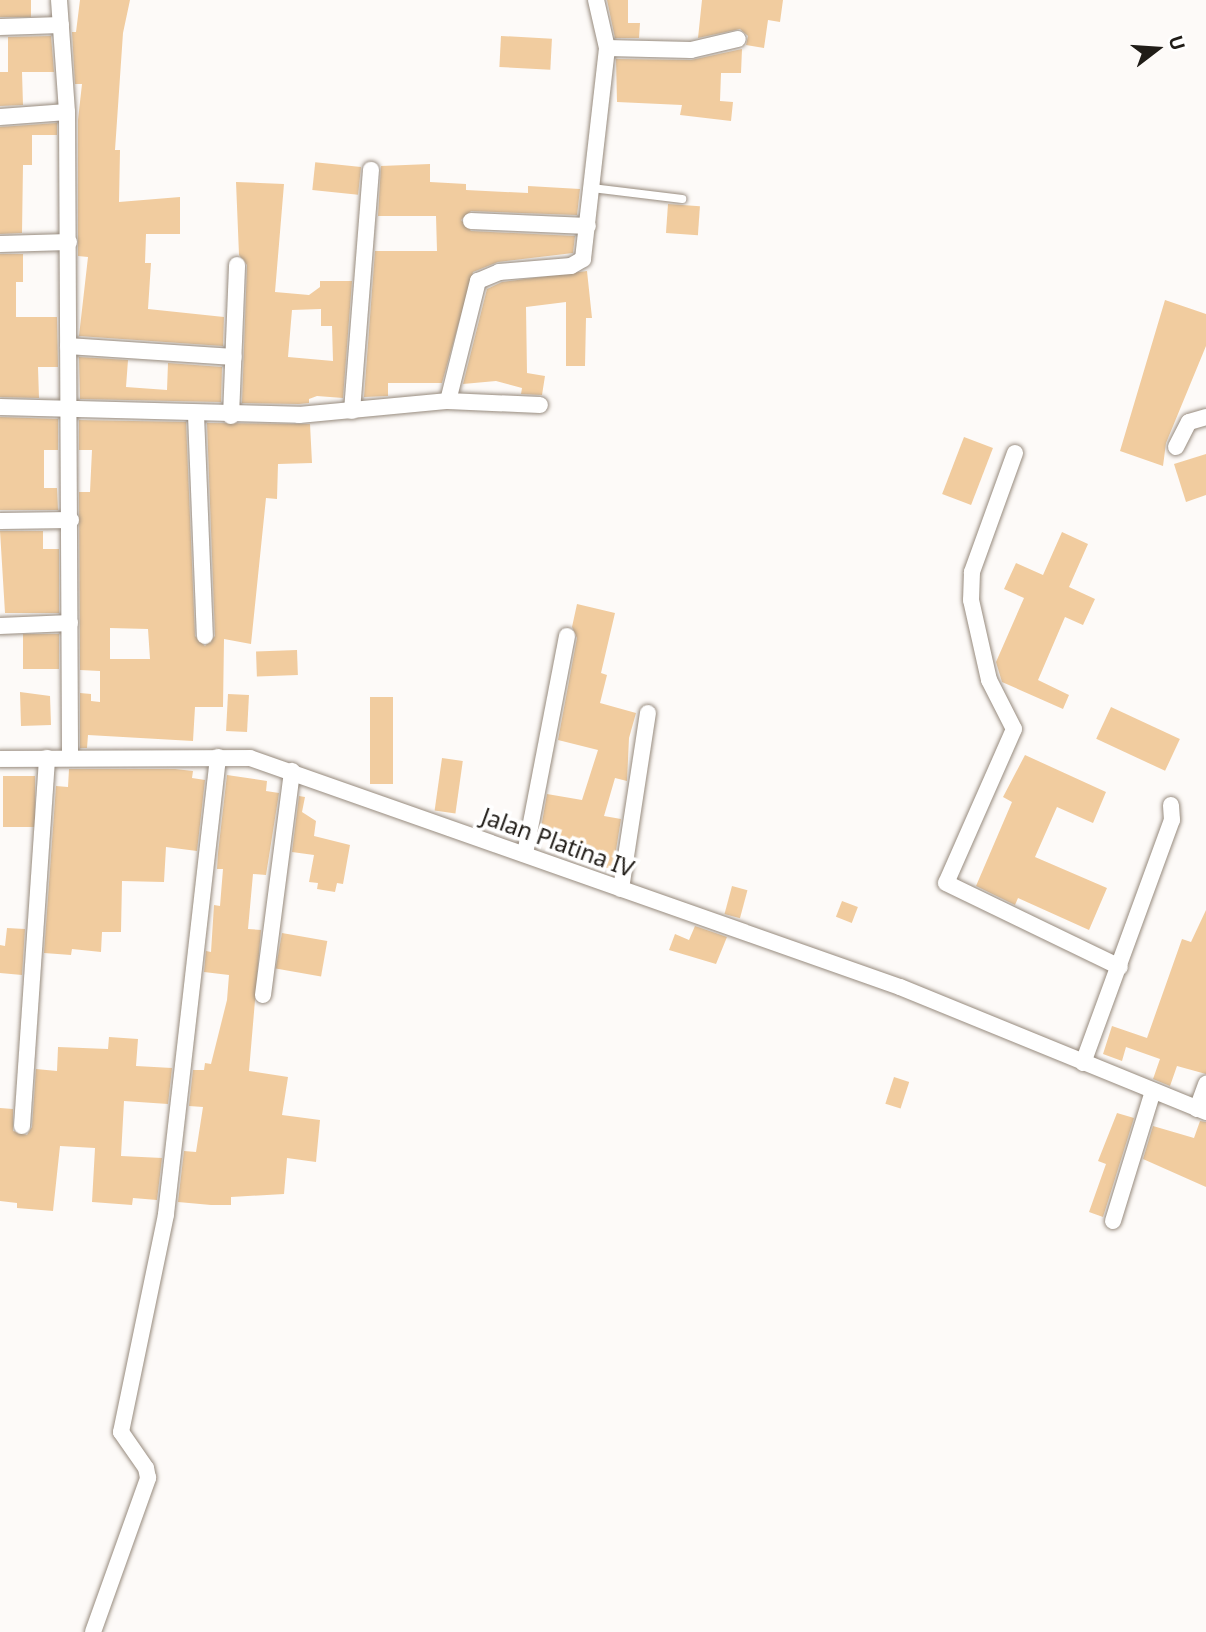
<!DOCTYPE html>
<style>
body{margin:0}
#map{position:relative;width:1206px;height:1632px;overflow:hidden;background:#fdfaf8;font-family:"Noto Sans",sans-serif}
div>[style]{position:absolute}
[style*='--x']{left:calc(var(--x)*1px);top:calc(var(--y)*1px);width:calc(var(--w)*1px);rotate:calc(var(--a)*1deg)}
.building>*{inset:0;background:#f1cc9f;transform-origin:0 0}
.roads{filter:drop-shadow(0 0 2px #978b7e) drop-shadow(0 0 2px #978b7e)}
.lane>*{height:8px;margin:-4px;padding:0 4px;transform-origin:4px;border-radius:4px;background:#fff}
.street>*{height:16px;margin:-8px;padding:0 8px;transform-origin:8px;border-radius:8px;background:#fff}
span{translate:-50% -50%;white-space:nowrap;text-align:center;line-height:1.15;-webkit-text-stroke:7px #fff;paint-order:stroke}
.street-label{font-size:23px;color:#201c17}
.north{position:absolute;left:1122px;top:14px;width:70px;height:70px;-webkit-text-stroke:5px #fff;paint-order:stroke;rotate:73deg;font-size:19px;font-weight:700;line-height:28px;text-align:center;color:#201c17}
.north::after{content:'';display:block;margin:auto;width:24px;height:32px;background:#201c17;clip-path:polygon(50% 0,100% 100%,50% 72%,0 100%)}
</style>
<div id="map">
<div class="building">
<div style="left:0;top:0;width:31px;height:17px"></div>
<div style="clip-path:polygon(80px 0,130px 0,123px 33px,115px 150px,120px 150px,119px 202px,180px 197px,180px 234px,146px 234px,145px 263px,151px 263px,148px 309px,224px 317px,223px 346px,79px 336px,88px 257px,78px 256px,78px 120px,82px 84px,75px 84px,72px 32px,76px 32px)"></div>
<div style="clip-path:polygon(607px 0,628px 0,628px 23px,640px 23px,639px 38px,615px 38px)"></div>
<div style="clip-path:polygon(702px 0,783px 0,780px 22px,768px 20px,764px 48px,746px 45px,748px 36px,740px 29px,698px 38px)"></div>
<div style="clip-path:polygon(51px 36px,54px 72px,22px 72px,23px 105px,0 106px,0 72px,8px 72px,8px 37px)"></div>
<div style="left:501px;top:36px;width:51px;height:31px;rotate:3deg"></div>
<div style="clip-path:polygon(742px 49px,741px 73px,721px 73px,720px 101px,733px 102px,731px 121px,680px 115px,682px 105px,617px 102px,616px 59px,691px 60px)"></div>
<div style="clip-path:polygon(57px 123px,57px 135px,32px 135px,32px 165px,23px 165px,22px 233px,0 234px,0 127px)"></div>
<div style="clip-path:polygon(430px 164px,430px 182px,466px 184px,466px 190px,528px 193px,528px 186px,580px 189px,577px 215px,471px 211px,461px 220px,471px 231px,575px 236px,573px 253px,498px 262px,473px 272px,442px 383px,388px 383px,388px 396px,364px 397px,375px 251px,437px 251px,436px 216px,378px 216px,381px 166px)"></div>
<div style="left:361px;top:167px;width:28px;height:46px;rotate:96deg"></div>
<div style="clip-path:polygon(evenodd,236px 182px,284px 184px,275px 292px,309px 295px,320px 287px,320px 281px,352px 281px,343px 398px,317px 396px,309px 399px,309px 403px,299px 404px,242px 403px,247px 265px,239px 255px,236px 182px,321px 309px,321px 326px,332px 326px,333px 361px,288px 357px,292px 310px,321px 309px)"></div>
<div style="left:668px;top:204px;width:32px;height:29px;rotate:4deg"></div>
<div style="clip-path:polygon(0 254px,23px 254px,23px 282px,16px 282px,16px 317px,57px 317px,58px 367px,38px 367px,39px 398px,0 397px)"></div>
<div style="clip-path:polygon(587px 271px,592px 318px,586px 318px,585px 366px,566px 366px,566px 302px,526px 307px,527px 373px,545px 376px,542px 395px,521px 394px,522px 388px,496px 381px,463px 384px,487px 289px,502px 282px)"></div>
<div style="clip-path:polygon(1165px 300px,1206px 314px,1206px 346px,1166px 443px,1163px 466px,1120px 451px)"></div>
<div style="clip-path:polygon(79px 357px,128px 360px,126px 387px,167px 390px,168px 363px,222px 367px,221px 402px,80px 399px)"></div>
<div style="clip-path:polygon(0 417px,58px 419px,58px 450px,44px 450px,44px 488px,57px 488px,58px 510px,0 510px)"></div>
<div style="clip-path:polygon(evenodd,79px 420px,186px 422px,195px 636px,205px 646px,215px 636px,207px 423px,310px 424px,312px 463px,278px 464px,277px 499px,266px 498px,251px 644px,224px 639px,223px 707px,195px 707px,193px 741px,88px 735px,87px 748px,80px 748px,80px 693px,91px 694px,91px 701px,100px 702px,100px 671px,80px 670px,79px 492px,90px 492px,92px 450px,79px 450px,79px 420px,110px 628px,148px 629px,150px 659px,110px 659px,110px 628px)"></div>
<div style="left:964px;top:437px;width:31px;height:61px;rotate:21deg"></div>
<div style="clip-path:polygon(1206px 454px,1206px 495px,1186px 502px,1174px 464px)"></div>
<div style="clip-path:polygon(0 531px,43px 531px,43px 549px,59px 549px,59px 613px,5px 613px)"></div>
<div style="clip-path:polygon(1062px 532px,1088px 544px,1069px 587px,1095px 599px,1083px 625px,1065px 617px,1038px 680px,1069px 695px,1063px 709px,1002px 682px,996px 662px,1024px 598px,1004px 589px,1016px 563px,1043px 575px)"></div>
<div style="clip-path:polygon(577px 604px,615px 613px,601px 673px,607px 675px,600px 703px,636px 713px,629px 738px,627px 781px,615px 778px,604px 816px,621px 819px,613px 869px,577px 862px,580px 846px,539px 839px,547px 794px,582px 800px,598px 750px,558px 740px,577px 638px,572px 627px)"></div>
<div style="left:59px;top:634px;width:35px;height:36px;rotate:90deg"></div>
<div style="left:297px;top:650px;width:25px;height:41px;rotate:88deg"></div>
<div style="clip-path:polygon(20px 692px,50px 696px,51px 725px,21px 726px)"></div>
<div style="left:228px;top:694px;width:21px;height:37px;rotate:3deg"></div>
<div style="left:370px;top:697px;width:23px;height:87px"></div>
<div style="left:1111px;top:707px;width:76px;height:35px;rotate:25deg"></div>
<div style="clip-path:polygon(1025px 755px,1106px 792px,1093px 823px,1057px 807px,1035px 857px,1107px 888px,1089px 930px,1018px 898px,1015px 905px,976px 886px,1012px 802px,1003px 797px)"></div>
<div style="left:442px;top:758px;width:21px;height:53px;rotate:8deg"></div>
<div style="clip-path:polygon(69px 769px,175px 769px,193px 771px,192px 778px,205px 780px,197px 851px,166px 847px,164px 882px,122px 881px,121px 932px,102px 932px,101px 952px,72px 949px,71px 955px,44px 953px,56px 786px,68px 787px)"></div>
<div style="clip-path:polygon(227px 775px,267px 781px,266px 791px,279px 793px,266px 875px,253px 874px,248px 929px,261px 930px,249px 1071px,288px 1077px,282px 1115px,320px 1120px,316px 1162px,287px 1158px,284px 1194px,231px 1197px,231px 1205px,211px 1205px,178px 1202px,184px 1151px,196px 1152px,203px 1107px,189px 1106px,193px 1070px,204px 1070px,205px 1063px,211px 1064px,227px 1000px,229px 975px,204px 972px,206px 951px,211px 952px,214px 905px,220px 906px,223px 869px,217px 869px,218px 853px)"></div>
<div style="left:3px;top:776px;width:32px;height:51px"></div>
<div style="clip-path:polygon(299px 796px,305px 797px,302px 812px,316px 821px,314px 836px,350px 845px,343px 884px,337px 883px,335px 892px,317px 889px,318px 883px,309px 882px,314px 855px,292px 852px)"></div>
<div style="left:732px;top:886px;width:16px;height:29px;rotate:15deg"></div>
<div style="left:842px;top:901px;width:17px;height:17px;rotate:21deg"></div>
<div style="clip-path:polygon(1206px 910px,1206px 1074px,1177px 1066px,1170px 1086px,1153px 1079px,1160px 1059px,1126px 1047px,1122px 1061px,1103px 1054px,1112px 1026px,1147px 1038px,1182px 939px,1191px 942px)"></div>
<div style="clip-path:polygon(695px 926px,727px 937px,716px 964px,669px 950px,675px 934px,689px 940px)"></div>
<div style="clip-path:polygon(7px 928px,25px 929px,22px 975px,0 973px,0 945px,5px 946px)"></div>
<div style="left:282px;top:933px;width:46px;height:36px;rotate:10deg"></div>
<div style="clip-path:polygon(109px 1037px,138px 1039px,136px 1066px,172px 1068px,168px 1104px,124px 1101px,121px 1156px,162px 1158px,157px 1200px,133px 1198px,132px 1205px,92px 1202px,95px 1148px,60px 1146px,53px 1211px,17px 1208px,17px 1203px,0 1201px,0 1108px,13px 1109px,13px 1131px,27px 1135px,32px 1127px,36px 1069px,57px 1071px,58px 1047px,108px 1049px)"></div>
<div style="left:894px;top:1077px;width:16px;height:28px;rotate:18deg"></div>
<div style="clip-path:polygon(1117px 1113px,1134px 1118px,1103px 1217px,1089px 1212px,1106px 1164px,1098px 1161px)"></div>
<div style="clip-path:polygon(1200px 1121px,1206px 1122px,1206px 1187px,1143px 1159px,1153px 1126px,1194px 1138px)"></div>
</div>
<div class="roads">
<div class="lane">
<div style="--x:592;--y:188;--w:91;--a:7"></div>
</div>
<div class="street">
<div style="--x:59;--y:0;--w:112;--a:85.9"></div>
<div style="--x:67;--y:112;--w:646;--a:89.73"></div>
<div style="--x:596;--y:0;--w:49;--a:77.1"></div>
<div style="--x:607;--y:48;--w:84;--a:1.4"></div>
<div style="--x:691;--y:50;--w:48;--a:-13.2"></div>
<div style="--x:0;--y:27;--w:61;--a:-1.9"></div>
<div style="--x:0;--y:117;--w:67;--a:-4.3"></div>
<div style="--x:471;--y:221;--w:117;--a:2.4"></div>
<div style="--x:0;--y:244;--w:69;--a:-1.7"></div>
<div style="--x:68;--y:346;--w:166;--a:3.8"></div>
<div style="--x:448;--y:401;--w:92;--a:2.5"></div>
<div style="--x:0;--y:407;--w:299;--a:1.5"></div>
<div style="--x:299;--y:415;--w:150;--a:-5.4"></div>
<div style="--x:448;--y:401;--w:124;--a:-76"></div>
<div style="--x:478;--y:281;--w:23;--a:-23"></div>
<div style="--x:499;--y:272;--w:72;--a:-4.8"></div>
<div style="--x:571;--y:266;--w:14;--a:-30"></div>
<div style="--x:583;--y:259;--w:212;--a:-83.5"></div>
<div style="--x:352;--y:411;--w:242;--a:-85.5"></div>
<div style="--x:196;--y:415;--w:221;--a:87.7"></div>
<div style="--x:231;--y:416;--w:151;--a:-87.7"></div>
<div style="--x:1176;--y:447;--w:28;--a:-63"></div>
<div style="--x:1189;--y:422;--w:18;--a:-16"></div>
<div style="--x:1015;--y:453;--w:127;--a:109.9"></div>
<div style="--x:972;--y:572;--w:28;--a:92"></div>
<div style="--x:971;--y:600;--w:82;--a:77.3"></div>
<div style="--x:989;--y:680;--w:55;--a:63"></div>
<div style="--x:1014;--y:729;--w:168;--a:113.8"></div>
<div style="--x:946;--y:883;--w:193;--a:25.8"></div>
<div style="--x:0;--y:521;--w:71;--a:-0.8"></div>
<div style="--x:0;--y:626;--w:70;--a:-2.5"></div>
<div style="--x:0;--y:759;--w:250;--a:-0.2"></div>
<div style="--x:250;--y:758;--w:689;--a:19.41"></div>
<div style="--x:900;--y:987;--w:331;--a:22.2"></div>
<div style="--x:525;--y:854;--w:222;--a:-79.1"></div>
<div style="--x:621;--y:889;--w:178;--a:-81.3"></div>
<div style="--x:263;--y:995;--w:226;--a:-82.6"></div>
<div style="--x:1083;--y:1063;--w:259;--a:-69.9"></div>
<div style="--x:1172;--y:820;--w:15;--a:-94"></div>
<div style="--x:1197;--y:1109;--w:27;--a:-70"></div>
<div style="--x:22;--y:1126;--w:369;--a:-86.1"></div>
<div style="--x:1113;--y:1221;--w:136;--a:-72.9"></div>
<div style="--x:93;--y:1632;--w:164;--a:-70.3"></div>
<div style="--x:148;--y:1478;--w:10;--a:-101"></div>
<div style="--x:146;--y:1468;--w:44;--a:-124.8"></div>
<div style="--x:121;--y:1432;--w:223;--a:-78.3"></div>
<div style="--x:166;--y:1214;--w:460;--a:-83.5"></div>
</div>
</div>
<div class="street-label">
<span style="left:558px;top:842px;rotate:20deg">Jalan Platina IV</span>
</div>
<div class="north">U</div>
</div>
